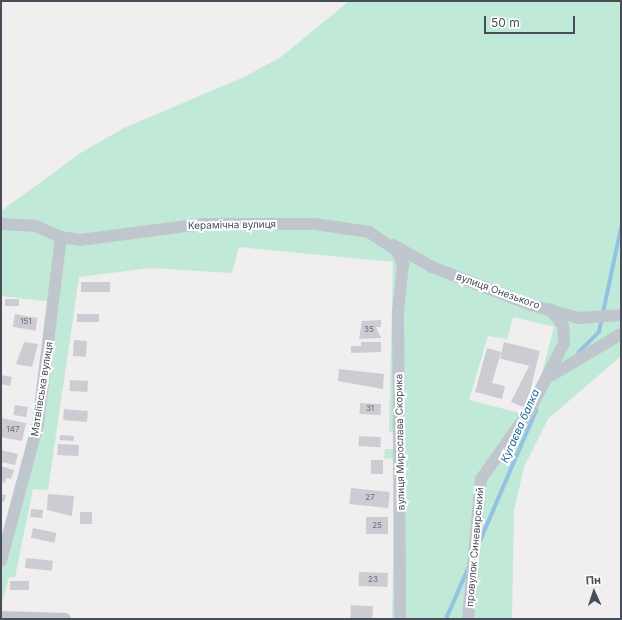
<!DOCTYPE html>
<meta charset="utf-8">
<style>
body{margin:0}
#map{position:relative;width:622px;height:620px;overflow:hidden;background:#f0eeee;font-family:Inter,sans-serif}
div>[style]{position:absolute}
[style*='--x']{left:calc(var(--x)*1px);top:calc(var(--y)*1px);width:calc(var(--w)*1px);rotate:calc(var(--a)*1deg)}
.green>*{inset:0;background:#c1e9d8}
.stream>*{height:3.5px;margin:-1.75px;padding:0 1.75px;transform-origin:1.75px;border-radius:1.75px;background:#93c2e2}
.building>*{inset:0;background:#ccccd2;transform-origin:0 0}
.minor>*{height:12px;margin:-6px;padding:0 6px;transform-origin:6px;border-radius:6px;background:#c0c6ce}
span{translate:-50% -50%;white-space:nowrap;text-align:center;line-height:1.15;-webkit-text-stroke:4px #fff;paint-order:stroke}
.number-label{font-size:8px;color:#696e77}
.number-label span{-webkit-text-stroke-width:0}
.street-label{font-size:10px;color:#484e59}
.water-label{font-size:11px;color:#1c6698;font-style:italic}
.frame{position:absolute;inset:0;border:2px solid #484e59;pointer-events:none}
.north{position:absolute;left:574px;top:572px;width:40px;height:40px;-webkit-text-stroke:3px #fff;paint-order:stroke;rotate:357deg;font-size:11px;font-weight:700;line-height:16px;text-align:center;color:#484e59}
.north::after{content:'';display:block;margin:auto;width:14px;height:18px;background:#484e59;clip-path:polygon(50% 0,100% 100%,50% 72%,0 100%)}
.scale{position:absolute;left:484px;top:16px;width:91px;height:18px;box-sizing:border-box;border:2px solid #484e59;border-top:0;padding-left:5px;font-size:12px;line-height:14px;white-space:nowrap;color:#484e59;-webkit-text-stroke:3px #fff;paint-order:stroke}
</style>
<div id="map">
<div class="green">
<div style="clip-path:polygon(evenodd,349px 1px,621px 1px,621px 356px,548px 419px,524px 467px,514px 511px,512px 619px,392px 619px,395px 459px,384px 458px,385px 449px,393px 449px,394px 432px,389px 432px,393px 262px,239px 247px,232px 273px,150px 268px,79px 277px,48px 490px,33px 489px,15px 577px,9px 577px,1px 608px,1px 548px,34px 423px,52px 302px,1px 296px,1px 211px,82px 152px,124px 128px,244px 77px,281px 57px,349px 1px,513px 317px,554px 327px,531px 416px,469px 400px,488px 336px,507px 339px,513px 317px)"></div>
</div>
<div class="stream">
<div style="--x:578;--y:353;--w:30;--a:-45"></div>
<div style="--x:599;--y:332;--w:106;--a:-78.1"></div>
<div style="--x:480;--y:541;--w:142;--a:-66.7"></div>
<div style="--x:446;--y:619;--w:55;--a:-66.3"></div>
</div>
<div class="building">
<div style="left:81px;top:282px;width:29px;height:10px"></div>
<div style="left:5px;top:299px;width:14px;height:7px"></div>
<div style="left:15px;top:314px;width:23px;height:13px;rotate:10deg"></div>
<div style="left:77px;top:314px;width:22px;height:8px"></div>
<div style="clip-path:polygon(381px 320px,381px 327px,376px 327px,381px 338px,359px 339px,362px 321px)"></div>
<div style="left:74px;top:340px;width:13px;height:16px;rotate:4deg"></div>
<div style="clip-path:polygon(24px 342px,38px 344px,32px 367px,16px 364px)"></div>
<div style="clip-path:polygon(361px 342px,381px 342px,381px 352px,351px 353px,351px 346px,361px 346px)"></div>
<div style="left:504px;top:342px;width:37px;height:17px;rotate:14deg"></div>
<div style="clip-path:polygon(487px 348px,501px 352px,492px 383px,505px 386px,502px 399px,475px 392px)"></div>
<div style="clip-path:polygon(529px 366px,536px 367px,526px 408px,511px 402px)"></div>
<div style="clip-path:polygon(339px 369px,384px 374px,383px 389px,338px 381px)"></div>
<div style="clip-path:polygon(1px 375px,12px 377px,10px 386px,1px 384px)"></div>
<div style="left:70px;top:380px;width:18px;height:11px;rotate:3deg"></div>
<div style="left:360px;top:403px;width:21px;height:11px;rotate:3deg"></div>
<div style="left:15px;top:405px;width:13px;height:10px;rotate:9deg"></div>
<div style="left:64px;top:409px;width:24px;height:11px;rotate:5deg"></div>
<div style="clip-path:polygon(1px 418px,26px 423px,22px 441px,1px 437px)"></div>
<div style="left:60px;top:435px;width:14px;height:5px;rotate:4deg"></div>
<div style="left:359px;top:436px;width:22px;height:10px;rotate:3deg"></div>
<div style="left:58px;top:444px;width:21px;height:11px;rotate:3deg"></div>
<div style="clip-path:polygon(1px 450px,18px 454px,15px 465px,1px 462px)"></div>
<div style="left:371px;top:460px;width:12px;height:14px"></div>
<div style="clip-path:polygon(1px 466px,14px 470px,11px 479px,6px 478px,5px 483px,1px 482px)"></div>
<div style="left:351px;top:488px;width:39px;height:16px;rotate:6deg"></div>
<div style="clip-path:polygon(1px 494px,6px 495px,4px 502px,1px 501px)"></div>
<div style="clip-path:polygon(48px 494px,74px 496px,72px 516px,47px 510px)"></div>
<div style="left:31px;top:509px;width:12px;height:8px;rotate:5deg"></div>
<div style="left:80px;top:512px;width:12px;height:12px"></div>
<div style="left:366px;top:517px;width:22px;height:17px"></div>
<div style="left:33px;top:528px;width:24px;height:10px;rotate:12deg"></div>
<div style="left:26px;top:558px;width:27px;height:10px;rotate:6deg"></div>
<div style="left:359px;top:572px;width:29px;height:14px;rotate:2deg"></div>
<div style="left:29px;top:581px;width:9px;height:19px;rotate:90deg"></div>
<div style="left:351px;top:605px;width:22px;height:14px;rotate:3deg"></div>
</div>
<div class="minor">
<div style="--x:1;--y:224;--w:35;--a:3"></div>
<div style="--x:36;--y:226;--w:27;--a:24"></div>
<div style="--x:61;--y:237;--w:19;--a:9"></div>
<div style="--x:80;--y:240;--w:122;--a:-7.5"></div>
<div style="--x:201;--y:224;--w:114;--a:0"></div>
<div style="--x:315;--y:224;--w:55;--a:8.4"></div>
<div style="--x:369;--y:232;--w:32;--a:34"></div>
<div style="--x:396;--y:250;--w:16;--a:63"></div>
<div style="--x:403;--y:264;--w:48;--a:95.9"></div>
<div style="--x:398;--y:312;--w:307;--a:89.6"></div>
<div style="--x:393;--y:245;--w:45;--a:29.4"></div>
<div style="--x:432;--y:267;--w:106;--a:21"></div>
<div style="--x:531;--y:305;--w:50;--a:15.2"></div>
<div style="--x:579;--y:318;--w:42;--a:-4.1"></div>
<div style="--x:552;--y:375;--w:80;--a:-30.7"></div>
<div style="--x:1;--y:561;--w:142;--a:-74.9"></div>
<div style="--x:38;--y:424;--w:188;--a:-83"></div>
<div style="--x:1;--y:617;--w:64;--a:1.8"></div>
<div style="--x:468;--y:619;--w:141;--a:-84.7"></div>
<div style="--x:481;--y:479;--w:85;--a:-54.6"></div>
<div style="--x:530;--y:410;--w:75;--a:-63.1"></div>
<div style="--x:564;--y:343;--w:17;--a:-93"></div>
<div style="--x:563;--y:326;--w:21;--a:-127"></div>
</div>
<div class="number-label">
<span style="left:26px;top:322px">151</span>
<span style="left:369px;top:330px">35</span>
<span style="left:370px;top:409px">31</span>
<span style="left:13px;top:430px">147</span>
<span style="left:370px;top:498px">27</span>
<span style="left:377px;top:526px">25</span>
<span style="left:373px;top:580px">23</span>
</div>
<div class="street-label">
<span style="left:232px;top:225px;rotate:-1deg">Керамічна вулиця</span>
<span style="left:498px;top:291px;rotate:20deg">вулиця Онезького</span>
<span style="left:42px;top:389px;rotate:-81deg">Матвіївська вулиця</span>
<span style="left:400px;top:442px;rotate:-91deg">вулиця Мирослава Скорика</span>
<span style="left:475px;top:547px;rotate:-85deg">провулок Синевирський</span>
</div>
<div class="water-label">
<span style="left:520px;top:426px;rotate:-66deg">Кугаєва балка</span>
</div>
<div class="frame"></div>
<div class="north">Пн</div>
<div class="scale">50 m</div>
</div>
